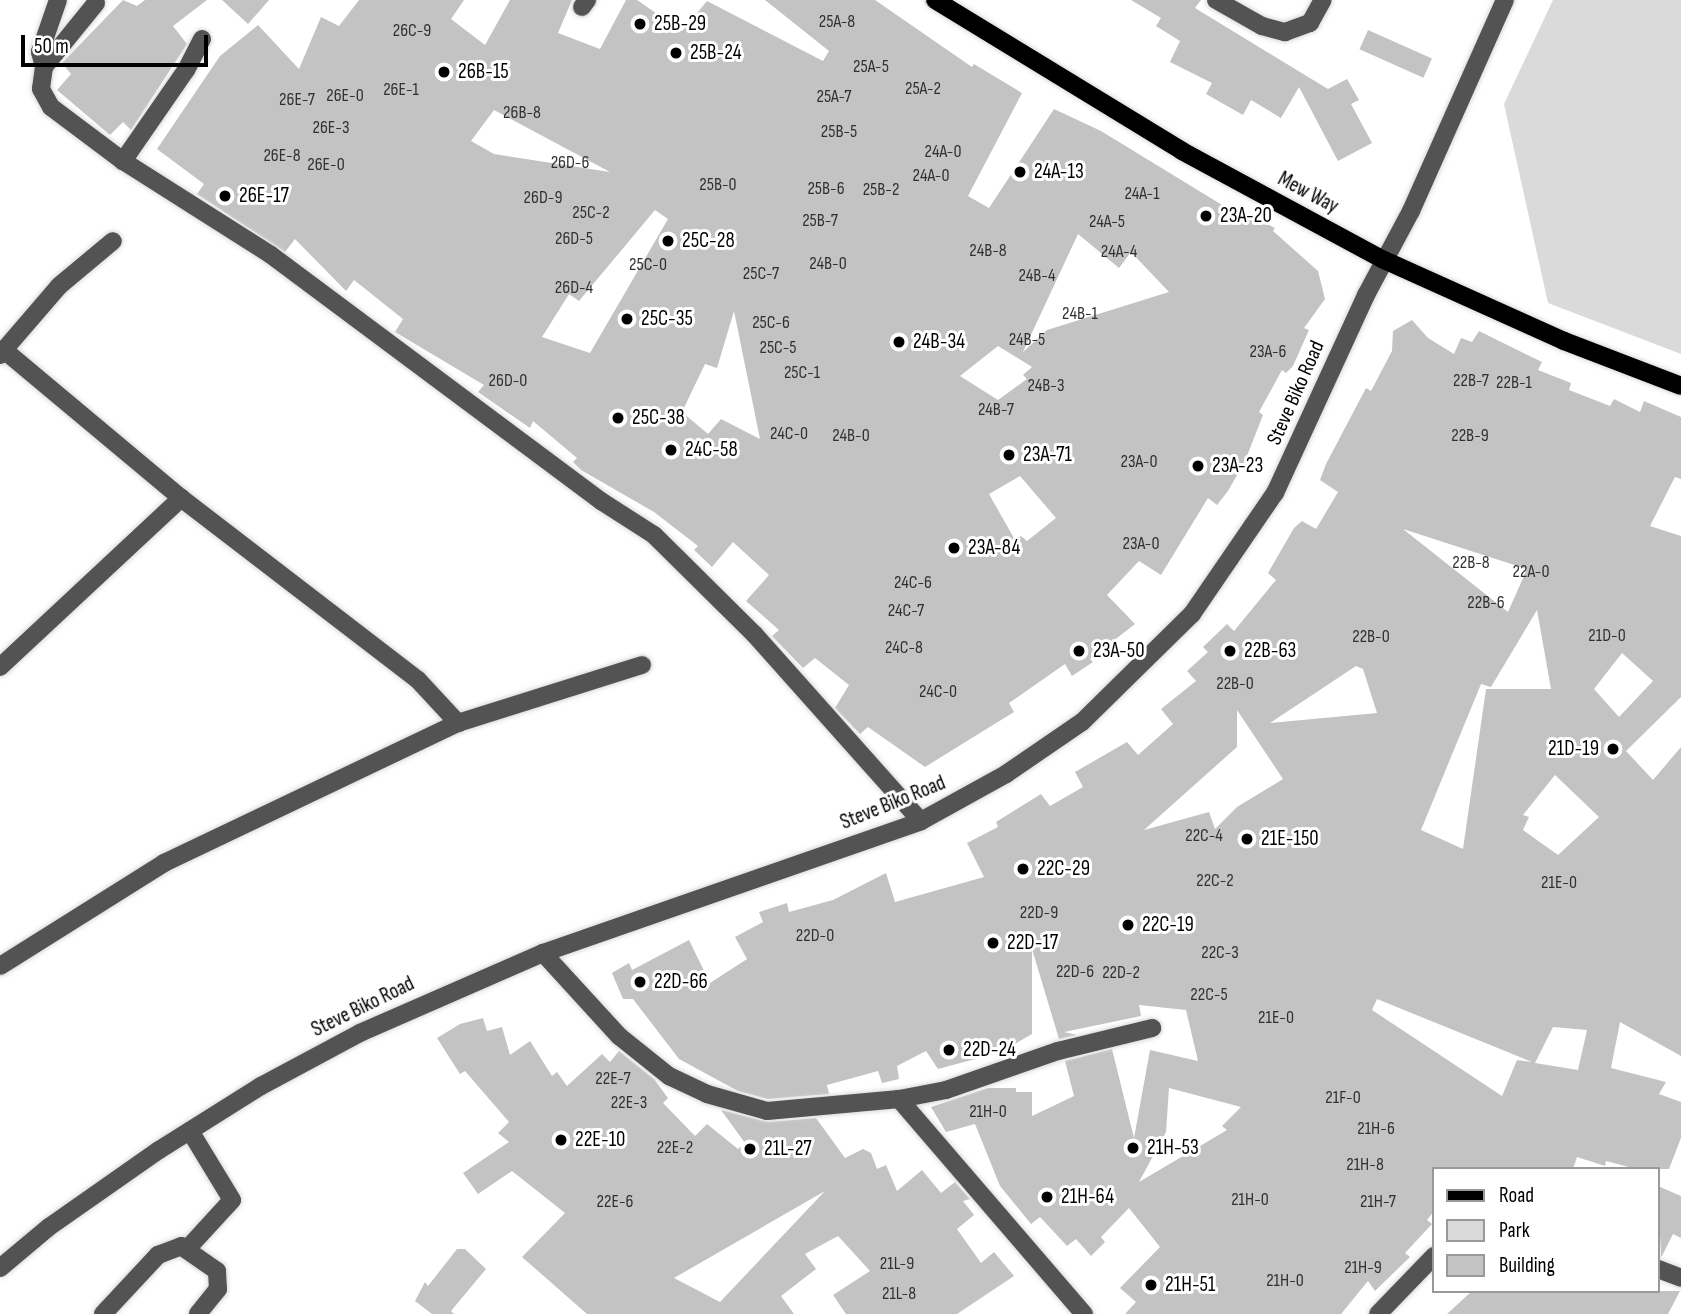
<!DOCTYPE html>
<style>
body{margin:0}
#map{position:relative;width:1681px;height:1314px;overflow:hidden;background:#fff;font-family:"Sofia Sans Condensed",sans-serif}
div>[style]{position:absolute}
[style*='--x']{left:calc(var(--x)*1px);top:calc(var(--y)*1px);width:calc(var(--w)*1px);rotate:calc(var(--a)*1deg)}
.green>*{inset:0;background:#dadada}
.building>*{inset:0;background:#c3c3c3;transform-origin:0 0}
.roads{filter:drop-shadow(0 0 2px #dbdbdb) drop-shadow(0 0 2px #dbdbdb)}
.minor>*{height:18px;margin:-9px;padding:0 9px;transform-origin:9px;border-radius:9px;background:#535353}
.major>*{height:18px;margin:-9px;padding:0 9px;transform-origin:9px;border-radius:9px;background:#000}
.dots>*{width:19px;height:19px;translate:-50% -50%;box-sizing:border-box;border:4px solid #fff;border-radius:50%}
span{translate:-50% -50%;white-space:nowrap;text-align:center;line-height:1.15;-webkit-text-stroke:6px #fff;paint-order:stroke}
.number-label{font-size:18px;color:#313131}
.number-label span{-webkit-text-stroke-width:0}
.poi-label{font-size:21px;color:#000}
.left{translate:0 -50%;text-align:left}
.right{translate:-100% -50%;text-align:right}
.street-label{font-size:21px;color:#000}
.legend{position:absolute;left:1432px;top:1167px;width:228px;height:126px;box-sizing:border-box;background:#fff;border:2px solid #999;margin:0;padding:9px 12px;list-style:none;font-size:21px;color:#000}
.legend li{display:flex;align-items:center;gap:14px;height:35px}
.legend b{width:35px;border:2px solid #999}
.scale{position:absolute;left:21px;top:35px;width:187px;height:32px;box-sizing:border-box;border:4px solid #000;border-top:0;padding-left:9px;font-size:21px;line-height:24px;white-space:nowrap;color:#000;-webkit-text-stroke:5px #fff;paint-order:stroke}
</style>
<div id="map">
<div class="green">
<div style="clip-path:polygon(1553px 0,1681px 0,1681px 354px,1548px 303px,1504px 104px)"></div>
</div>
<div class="building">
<div style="clip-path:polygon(123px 0,137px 6px,145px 0,207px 0,173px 26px,187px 44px,131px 130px,123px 122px,110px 135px,57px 90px,71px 74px,62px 63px)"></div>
<div style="clip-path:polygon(222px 0,269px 0,248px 24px)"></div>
<div style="clip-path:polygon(evenodd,359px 0,464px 0,451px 19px,485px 45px,510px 0,572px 0,558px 33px,600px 49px,626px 0,637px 0,682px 31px,707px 1px,823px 61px,829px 51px,765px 0,875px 0,972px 67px,974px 64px,1022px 93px,968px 196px,989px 208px,1054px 109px,1101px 131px,1245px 219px,1248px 214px,1275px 228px,1273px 231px,1318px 271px,1325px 299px,1304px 328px,1309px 330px,1293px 366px,1286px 373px,1282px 370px,1259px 412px,1263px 415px,1245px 461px,1228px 491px,1217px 505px,1208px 498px,1161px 575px,1139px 561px,1107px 595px,1135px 624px,1090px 659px,1093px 662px,1072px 676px,1065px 664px,1009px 703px,1014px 712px,925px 767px,868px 727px,860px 734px,835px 708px,849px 685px,815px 658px,803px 668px,772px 636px,779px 630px,746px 601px,769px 575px,733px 542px,712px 567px,694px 550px,698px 546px,654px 512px,581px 470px,573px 462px,577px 458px,533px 421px,530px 428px,478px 392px,484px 385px,395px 332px,403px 319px,354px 280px,346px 291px,295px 239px,285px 252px,197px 194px,204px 184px,157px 149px,220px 56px,258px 25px,299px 69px,321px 17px,339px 26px,359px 0,494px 110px,610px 172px,494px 154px,471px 141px,494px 110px,359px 0,655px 210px,668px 219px,590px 353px,542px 337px,569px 294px,579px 301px,655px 210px,359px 0,1078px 234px,1119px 268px,1131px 252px,1169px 292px,1047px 330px,1023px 352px,1078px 234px,359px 0,734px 311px,760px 439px,721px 419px,708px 434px,682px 412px,705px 364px,717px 368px,734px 311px,359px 0,998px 346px,1032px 367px,1023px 375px,1027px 379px,998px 400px,960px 376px,998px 346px,359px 0,1020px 476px,1056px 518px,1027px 541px,1021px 536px,1015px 540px,989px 494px,1020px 476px)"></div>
<div style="clip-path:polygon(1131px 0,1201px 0,1195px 8px,1328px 89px,1347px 79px,1359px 100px,1351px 104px,1372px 143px,1338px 161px,1299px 87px,1281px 118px,1251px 100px,1243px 115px,1206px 94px,1212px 83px,1170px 62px,1180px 41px,1156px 26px,1161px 18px)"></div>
<div style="left:1368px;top:30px;width:70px;height:21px;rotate:24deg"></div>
<div style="clip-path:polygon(evenodd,1412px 320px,1428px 338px,1454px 354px,1461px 338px,1472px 342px,1479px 331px,1542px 362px,1538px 370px,1571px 383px,1569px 390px,1610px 406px,1614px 399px,1640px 412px,1644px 401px,1681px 417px,1681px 479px,1675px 477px,1650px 526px,1681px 536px,1681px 697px,1626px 751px,1653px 780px,1681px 747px,1681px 1056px,1620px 1022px,1611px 1068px,1666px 1082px,1659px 1094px,1681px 1102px,1681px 1138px,1669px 1169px,1636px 1169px,1606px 1161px,1605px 1166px,1577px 1157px,1573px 1169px,1434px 1169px,1434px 1211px,1427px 1220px,1432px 1224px,1405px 1253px,1410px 1257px,1375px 1291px,1368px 1281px,1341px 1314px,1125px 1314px,1136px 1302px,1120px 1288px,1160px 1247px,1129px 1208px,1101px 1237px,1105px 1242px,1091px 1256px,1076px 1239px,1067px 1246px,1040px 1217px,1031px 1224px,1000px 1186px,975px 1124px,946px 1132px,931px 1107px,988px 1088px,1016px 1088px,1016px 1092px,1032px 1092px,1032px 1116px,1074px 1096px,1065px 1061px,1112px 1049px,1134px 1138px,1150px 1050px,1198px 1061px,1186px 1010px,1139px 1005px,1141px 1016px,1064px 1032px,1077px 1035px,1059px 1039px,1032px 949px,1032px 1034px,1001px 1052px,938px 1069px,926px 1051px,897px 1066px,899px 1079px,882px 1083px,878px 1071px,827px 1085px,829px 1094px,768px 1099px,738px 1091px,679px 1059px,633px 999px,623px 999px,612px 973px,629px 963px,632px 970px,689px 940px,710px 983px,747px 959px,735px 937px,763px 922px,759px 912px,787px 903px,789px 912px,833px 900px,886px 873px,895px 902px,984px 877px,967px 843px,998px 827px,996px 822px,1041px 794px,1050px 806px,1083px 787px,1075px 772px,1127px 742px,1138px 755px,1173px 724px,1161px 709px,1196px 681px,1187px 671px,1208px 652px,1203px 647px,1227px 624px,1234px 631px,1276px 580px,1268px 573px,1294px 528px,1302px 521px,1316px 529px,1338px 492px,1320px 480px,1326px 464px,1366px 388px,1371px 391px,1392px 351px,1393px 331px,1412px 320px,1403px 529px,1527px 569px,1508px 612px,1403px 529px,1412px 320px,1537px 610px,1551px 689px,1486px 689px,1463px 849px,1421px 830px,1481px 684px,1491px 687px,1537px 610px,1412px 320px,1622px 653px,1653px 681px,1619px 717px,1594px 689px,1622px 653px,1412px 320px,1356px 666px,1363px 669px,1377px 713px,1270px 723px,1356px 666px,1412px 320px,1237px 710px,1283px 779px,1237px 807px,1215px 829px,1209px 812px,1144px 830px,1237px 747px,1237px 710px,1412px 320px,1555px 775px,1599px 817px,1558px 855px,1523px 830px,1529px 817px,1523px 815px,1555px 775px,1412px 320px,1377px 999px,1532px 1062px,1517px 1060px,1502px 1096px,1372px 1010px,1377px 999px,1412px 320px,1553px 1027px,1587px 1030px,1578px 1070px,1535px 1063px,1553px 1027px,1412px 320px,1169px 1088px,1241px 1107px,1222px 1126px,1227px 1130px,1139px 1182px,1166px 1132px,1169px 1088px)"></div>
<div style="clip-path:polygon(evenodd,483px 1018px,487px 1031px,502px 1027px,510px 1055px,530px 1041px,552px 1076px,557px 1072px,567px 1086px,602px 1054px,610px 1062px,619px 1051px,654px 1079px,668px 1098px,663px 1103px,695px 1136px,707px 1124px,738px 1149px,745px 1143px,721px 1110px,768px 1122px,816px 1118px,845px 1158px,863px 1149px,871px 1153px,877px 1169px,886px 1165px,897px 1191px,922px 1170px,941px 1193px,955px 1182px,970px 1199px,963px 1201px,974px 1215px,957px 1229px,981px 1263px,994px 1252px,1014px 1276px,957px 1314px,846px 1314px,833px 1295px,870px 1271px,838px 1236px,805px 1254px,816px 1269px,781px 1296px,794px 1314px,587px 1314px,522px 1257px,565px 1213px,512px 1171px,478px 1194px,463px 1173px,509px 1142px,498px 1133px,509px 1122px,465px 1071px,460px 1074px,437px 1038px,460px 1024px,483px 1018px,825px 1191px,720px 1302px,674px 1278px,825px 1191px)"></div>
<div style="clip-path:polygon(1658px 1186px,1681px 1196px,1681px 1238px,1673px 1234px,1661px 1258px)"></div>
<div style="clip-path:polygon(457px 1249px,465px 1249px,486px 1269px,451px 1311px,454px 1314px,432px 1314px,415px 1301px,425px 1282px,428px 1286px)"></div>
<div style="clip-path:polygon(1472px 1291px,1680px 1291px,1668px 1314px,1447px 1314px)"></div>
</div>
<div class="roads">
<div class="minor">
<div style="--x:1216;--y:0;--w:53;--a:29.5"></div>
<div style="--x:1262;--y:26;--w:24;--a:15"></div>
<div style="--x:1285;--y:32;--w:27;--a:-20"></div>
<div style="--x:1310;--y:23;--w:26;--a:-61"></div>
<div style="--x:96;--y:3;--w:82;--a:129.1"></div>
<div style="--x:44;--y:67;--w:22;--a:98"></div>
<div style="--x:41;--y:89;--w:21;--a:61"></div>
<div style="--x:51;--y:107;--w:90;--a:36.9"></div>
<div style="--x:582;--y:7;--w:9;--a:-54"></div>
<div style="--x:202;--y:39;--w:35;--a:117"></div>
<div style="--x:186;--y:70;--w:111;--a:124.7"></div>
<div style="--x:123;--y:161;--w:175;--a:32.4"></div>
<div style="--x:271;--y:255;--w:412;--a:36.7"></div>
<div style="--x:601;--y:501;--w:63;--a:32.7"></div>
<div style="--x:654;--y:535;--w:142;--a:44.7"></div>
<div style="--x:755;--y:635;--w:249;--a:48.3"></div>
<div style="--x:44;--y:67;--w:16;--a:-105"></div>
<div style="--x:40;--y:52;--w:55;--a:-70.9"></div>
<div style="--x:4;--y:350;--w:84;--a:-49.3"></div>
<div style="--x:59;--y:286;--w:70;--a:-39.8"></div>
<div style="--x:0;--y:355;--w:6;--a:-51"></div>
<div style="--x:4;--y:350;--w:231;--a:39.9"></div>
<div style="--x:181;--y:498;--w:299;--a:37.5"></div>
<div style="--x:418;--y:680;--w:59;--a:47.1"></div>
<div style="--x:0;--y:667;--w:248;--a:-43"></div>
<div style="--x:543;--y:953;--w:113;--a:47.5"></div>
<div style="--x:619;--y:1036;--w:64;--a:38.7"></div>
<div style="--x:669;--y:1076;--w:42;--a:25.3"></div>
<div style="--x:707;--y:1094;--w:62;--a:15.8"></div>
<div style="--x:767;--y:1111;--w:133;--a:-5.2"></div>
<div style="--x:899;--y:1099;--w:48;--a:-10.8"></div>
<div style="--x:946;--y:1090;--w:119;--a:-19.2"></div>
<div style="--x:1058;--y:1051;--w:97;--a:-13.7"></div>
<div style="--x:0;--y:966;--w:194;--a:-32.1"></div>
<div style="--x:164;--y:863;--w:326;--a:-25.5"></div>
<div style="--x:458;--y:723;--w:193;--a:-17.5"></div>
<div style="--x:899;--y:1099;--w:284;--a:49.3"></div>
<div style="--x:188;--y:1248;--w:65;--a:-47.5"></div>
<div style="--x:232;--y:1200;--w:81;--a:-121.3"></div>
<div style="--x:0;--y:1268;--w:64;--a:-39.9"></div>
<div style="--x:49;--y:1227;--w:134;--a:-35"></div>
<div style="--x:159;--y:1150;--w:120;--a:-32.1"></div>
<div style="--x:261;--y:1086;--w:112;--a:-28.2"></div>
<div style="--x:360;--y:1033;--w:200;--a:-23.6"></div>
<div style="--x:543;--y:953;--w:400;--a:-19.2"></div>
<div style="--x:921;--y:821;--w:97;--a:-28.9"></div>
<div style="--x:1006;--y:774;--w:92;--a:-34.4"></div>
<div style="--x:1082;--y:722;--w:154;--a:-44.5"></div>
<div style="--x:1192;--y:614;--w:147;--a:-55.6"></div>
<div style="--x:1275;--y:493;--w:218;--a:-65.3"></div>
<div style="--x:1366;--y:295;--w:95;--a:-61.8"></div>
<div style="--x:1411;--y:211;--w:231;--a:-66"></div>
<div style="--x:1658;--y:1269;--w:25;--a:21"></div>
<div style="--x:103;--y:1314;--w:81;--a:-47"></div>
<div style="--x:158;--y:1255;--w:25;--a:-21"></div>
<div style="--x:181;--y:1246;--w:44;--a:34.8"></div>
<div style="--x:217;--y:1271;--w:18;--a:87"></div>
<div style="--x:218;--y:1289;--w:32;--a:129"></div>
<div style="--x:1378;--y:1314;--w:81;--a:-46"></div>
</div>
<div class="major">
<div style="--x:935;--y:0;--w:289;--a:31.4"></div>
<div style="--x:1182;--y:151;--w:230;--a:28.4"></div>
<div style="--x:1384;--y:260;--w:197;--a:24.2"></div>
<div style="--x:1564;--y:341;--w:125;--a:21"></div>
</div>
</div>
<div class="dots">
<div style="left:640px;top:24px;background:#000"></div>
<div style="left:676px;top:53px;background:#000"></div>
<div style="left:444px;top:72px;background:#000"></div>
<div style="left:1020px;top:172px;background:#000"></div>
<div style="left:225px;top:196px;background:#000"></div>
<div style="left:1206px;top:216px;background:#000"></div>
<div style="left:668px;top:241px;background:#000"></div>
<div style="left:627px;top:319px;background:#000"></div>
<div style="left:899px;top:342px;background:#000"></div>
<div style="left:618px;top:418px;background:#000"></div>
<div style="left:671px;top:450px;background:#000"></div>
<div style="left:1009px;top:455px;background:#000"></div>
<div style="left:1198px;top:466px;background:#000"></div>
<div style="left:954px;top:548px;background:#000"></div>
<div style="left:1079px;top:651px;background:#000"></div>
<div style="left:1230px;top:651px;background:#000"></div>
<div style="left:1613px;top:749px;background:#000"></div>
<div style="left:1247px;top:839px;background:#000"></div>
<div style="left:1023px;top:869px;background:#000"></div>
<div style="left:1128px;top:925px;background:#000"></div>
<div style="left:993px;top:943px;background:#000"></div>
<div style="left:640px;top:982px;background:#000"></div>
<div style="left:949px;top:1050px;background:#000"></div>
<div style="left:561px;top:1140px;background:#000"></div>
<div style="left:1133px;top:1148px;background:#000"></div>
<div style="left:750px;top:1149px;background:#000"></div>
<div style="left:1047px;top:1197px;background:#000"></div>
<div style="left:1151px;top:1285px;background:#000"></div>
</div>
<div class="number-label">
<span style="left:837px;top:22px">25A-8</span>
<span style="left:412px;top:31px">26C-9</span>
<span style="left:871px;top:67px">25A-5</span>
<span style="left:923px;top:89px">25A-2</span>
<span style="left:401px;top:90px">26E-1</span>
<span style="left:345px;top:96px">26E-0</span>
<span style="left:834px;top:97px">25A-7</span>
<span style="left:297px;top:100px">26E-7</span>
<span style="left:522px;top:113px">26B-8</span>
<span style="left:331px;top:128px">26E-3</span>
<span style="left:839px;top:132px">25B-5</span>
<span style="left:943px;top:152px">24A-0</span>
<span style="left:282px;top:156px">26E-8</span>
<span style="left:570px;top:163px">26D-6</span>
<span style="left:326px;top:165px">26E-0</span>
<span style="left:931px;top:176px">24A-0</span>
<span style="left:718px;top:185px">25B-0</span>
<span style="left:826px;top:189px">25B-6</span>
<span style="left:881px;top:190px">25B-2</span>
<span style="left:1142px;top:194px">24A-1</span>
<span style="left:543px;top:198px">26D-9</span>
<span style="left:591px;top:213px">25C-2</span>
<span style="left:820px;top:221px">25B-7</span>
<span style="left:1107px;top:222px">24A-5</span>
<span style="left:574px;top:239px">26D-5</span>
<span style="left:988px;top:251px">24B-8</span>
<span style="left:1119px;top:252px">24A-4</span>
<span style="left:828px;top:264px">24B-0</span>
<span style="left:648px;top:265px">25C-0</span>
<span style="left:761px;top:274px">25C-7</span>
<span style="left:1037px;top:276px">24B-4</span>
<span style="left:574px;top:288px">26D-4</span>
<span style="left:1080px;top:314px">24B-1</span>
<span style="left:771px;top:323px">25C-6</span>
<span style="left:1027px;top:340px">24B-5</span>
<span style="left:778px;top:348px">25C-5</span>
<span style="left:1268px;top:352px">23A-6</span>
<span style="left:802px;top:373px">25C-1</span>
<span style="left:508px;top:381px">26D-0</span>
<span style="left:1471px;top:381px">22B-7</span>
<span style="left:1514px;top:383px">22B-1</span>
<span style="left:1046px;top:386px">24B-3</span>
<span style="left:996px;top:410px">24B-7</span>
<span style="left:789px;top:434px">24C-0</span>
<span style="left:851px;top:436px">24B-0</span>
<span style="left:1470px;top:436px">22B-9</span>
<span style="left:1139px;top:462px">23A-0</span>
<span style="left:1141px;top:544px">23A-0</span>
<span style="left:1471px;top:563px">22B-8</span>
<span style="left:1531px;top:572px">22A-0</span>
<span style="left:913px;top:583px">24C-6</span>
<span style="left:1486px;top:603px">22B-6</span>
<span style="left:906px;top:611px">24C-7</span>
<span style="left:1607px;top:636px">21D-0</span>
<span style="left:1371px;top:637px">22B-0</span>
<span style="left:904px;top:648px">24C-8</span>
<span style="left:1235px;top:684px">22B-0</span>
<span style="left:938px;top:692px">24C-0</span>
<span style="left:1204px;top:836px">22C-4</span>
<span style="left:1215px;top:881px">22C-2</span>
<span style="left:1559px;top:883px">21E-0</span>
<span style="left:1039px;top:913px">22D-9</span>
<span style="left:815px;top:936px">22D-0</span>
<span style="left:1220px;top:953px">22C-3</span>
<span style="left:1075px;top:972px">22D-6</span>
<span style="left:1121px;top:973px">22D-2</span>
<span style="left:1209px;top:995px">22C-5</span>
<span style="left:1276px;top:1018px">21E-0</span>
<span style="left:613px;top:1079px">22E-7</span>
<span style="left:1343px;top:1098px">21F-0</span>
<span style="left:629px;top:1103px">22E-3</span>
<span style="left:988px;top:1112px">21H-0</span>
<span style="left:1376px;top:1129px">21H-6</span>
<span style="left:675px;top:1148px">22E-2</span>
<span style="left:1365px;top:1165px">21H-8</span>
<span style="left:1250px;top:1200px">21H-0</span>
<span style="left:615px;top:1202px">22E-6</span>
<span style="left:1378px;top:1202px">21H-7</span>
<span style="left:897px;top:1264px">21L-9</span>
<span style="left:1363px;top:1268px">21H-9</span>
<span style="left:1285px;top:1281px">21H-0</span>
<span style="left:899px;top:1294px">21L-8</span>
</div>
<div class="poi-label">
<span class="left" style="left:654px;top:24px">25B-29</span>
<span class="left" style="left:690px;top:53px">25B-24</span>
<span class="left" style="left:458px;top:72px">26B-15</span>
<span class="left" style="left:1034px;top:172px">24A-13</span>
<span class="left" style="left:239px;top:196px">26E-17</span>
<span class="left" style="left:1220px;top:216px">23A-20</span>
<span class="left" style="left:682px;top:241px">25C-28</span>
<span class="left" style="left:641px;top:319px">25C-35</span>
<span class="left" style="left:913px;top:342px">24B-34</span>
<span class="left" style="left:632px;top:418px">25C-38</span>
<span class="left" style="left:685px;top:450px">24C-58</span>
<span class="left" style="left:1023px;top:455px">23A-71</span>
<span class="left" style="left:1212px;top:466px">23A-23</span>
<span class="left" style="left:968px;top:548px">23A-84</span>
<span class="left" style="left:1093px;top:651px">23A-50</span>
<span class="left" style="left:1244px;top:651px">22B-63</span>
<span class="right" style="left:1599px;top:749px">21D-19</span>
<span class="left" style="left:1261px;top:839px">21E-150</span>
<span class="left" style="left:1037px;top:869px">22C-29</span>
<span class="left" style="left:1142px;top:925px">22C-19</span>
<span class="left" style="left:1007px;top:943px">22D-17</span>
<span class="left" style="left:654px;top:982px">22D-66</span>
<span class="left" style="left:963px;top:1050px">22D-24</span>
<span class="left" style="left:575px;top:1140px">22E-10</span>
<span class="left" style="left:1147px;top:1148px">21H-53</span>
<span class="left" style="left:764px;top:1149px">21L-27</span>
<span class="left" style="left:1061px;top:1197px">21H-64</span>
<span class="left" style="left:1165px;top:1285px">21H-51</span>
</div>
<div class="street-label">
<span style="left:1308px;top:193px;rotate:28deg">Mew Way</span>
<span style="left:1296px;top:393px;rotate:-66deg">Steve Biko Road</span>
<span style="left:893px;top:803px;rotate:-22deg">Steve Biko Road</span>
<span style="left:363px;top:1007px;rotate:-26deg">Steve Biko Road</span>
</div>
<ul class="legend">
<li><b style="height:9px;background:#000"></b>Road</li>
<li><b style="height:19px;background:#dadada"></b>Park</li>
<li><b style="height:19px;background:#c3c3c3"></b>Building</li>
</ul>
<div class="scale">50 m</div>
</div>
